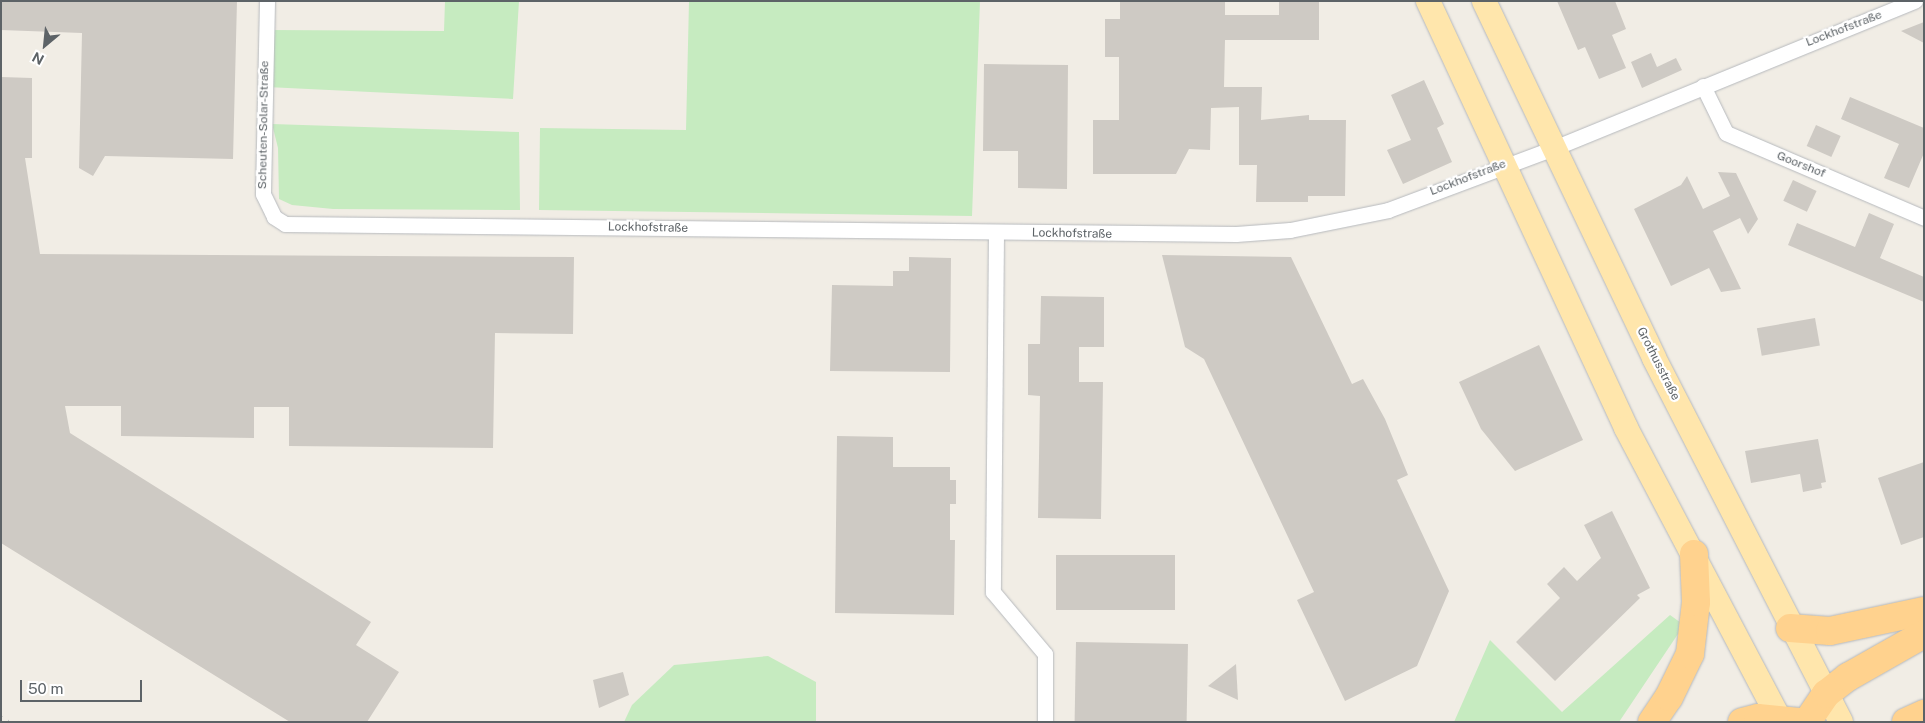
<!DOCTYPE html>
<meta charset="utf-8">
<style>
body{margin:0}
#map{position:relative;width:1925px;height:723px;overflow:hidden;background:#f1ede5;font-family:"Public Sans",sans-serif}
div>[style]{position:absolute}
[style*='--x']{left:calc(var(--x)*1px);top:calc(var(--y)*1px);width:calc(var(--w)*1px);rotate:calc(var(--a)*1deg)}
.green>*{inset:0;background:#c6ebc0}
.building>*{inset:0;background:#cecac4;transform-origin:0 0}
.roads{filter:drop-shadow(0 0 1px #b6b9bd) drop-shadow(0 0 1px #b6b9bd)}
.minor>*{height:15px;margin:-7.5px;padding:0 7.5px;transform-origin:7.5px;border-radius:7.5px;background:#fff}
.primary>*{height:24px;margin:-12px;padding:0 12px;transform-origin:12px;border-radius:12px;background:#ffe6ac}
.motorway>*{height:28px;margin:-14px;padding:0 14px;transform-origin:14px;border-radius:14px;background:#ffd28e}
.rail>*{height:4px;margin-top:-2px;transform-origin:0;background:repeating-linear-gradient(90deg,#b5b6b7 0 1px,transparent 0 7px)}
span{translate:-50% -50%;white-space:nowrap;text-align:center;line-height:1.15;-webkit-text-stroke:4.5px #fff;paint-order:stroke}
.street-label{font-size:12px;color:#5d6367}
.frame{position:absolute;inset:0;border:2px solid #5d6367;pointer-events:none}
.north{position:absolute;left:20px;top:20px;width:50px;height:50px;-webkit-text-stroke:4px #fff;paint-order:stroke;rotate:208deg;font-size:14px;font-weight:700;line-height:20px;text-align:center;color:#5d6367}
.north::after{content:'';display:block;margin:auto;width:18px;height:22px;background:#5d6367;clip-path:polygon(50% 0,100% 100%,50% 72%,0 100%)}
.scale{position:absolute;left:20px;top:680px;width:122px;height:22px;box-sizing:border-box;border:2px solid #5d6367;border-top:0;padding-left:6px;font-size:15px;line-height:18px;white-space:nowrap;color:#5d6367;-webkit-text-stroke:4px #fff;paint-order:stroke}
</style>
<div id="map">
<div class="green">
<div style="clip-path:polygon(445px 1px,519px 1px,513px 99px,267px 87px,270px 30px,444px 31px)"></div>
<div style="clip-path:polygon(689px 1px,980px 1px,972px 216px,539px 210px,540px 128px,686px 130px)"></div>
<div style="clip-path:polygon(272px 124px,519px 132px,520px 210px,333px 209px,292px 205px,279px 199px,278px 148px)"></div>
<div style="clip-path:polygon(1670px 615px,1684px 625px,1619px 722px,1454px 722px,1490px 640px,1562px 712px)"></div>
<div style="clip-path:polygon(768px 656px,816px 682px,816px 722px,624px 722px,632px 705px,674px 665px)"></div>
</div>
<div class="building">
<div style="clip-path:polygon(1px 1px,237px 1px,233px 159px,105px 156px,93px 176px,79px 168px,82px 33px,1px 30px)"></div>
<div style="clip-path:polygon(1120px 1px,1225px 1px,1225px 15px,1279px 15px,1279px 1px,1319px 1px,1319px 40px,1225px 40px,1224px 87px,1262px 87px,1261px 120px,1309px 115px,1309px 120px,1346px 120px,1345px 196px,1308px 196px,1308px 202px,1256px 202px,1257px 165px,1239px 165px,1239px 107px,1211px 108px,1210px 150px,1189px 149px,1176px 174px,1093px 174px,1093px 120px,1119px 120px,1119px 57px,1105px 57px,1105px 19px,1120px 19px)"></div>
<div style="clip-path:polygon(1557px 1px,1615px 1px,1626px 29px,1612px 35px,1626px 68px,1599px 79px,1585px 47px,1578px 50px)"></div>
<div style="clip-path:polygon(1924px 22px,1924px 43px,1901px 31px)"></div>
<div style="clip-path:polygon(1651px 53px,1657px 67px,1676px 58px,1682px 70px,1642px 88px,1631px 62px)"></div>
<div style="clip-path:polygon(984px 64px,1068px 65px,1067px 189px,1018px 188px,1018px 151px,983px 151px)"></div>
<div style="clip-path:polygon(1px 77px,32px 78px,32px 158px,25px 158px,40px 254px,574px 257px,573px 334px,495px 333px,493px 448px,289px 446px,289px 407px,254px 407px,254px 438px,121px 436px,121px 406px,65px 406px,70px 433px,371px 622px,356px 645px,399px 672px,367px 722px,290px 722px,1px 543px)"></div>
<div style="clip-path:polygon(1424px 80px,1444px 124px,1437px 128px,1452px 162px,1403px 184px,1387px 150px,1411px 140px,1391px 95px)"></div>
<div style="clip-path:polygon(1850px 97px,1924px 128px,1924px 153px,1909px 188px,1884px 178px,1899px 144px,1841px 119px)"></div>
<div style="left:1816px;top:125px;width:27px;height:23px;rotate:24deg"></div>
<div style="clip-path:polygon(1718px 172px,1736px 173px,1758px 219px,1748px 234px,1740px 218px,1713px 231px,1741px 289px,1721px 292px,1709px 268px,1671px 286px,1634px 209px,1681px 185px,1687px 176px,1703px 209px,1730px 196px)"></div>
<div style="left:1793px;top:180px;width:26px;height:23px;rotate:25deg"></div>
<div style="clip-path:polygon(1869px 213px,1894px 224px,1880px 258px,1924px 277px,1924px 302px,1788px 245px,1797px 223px,1855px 247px)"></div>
<div style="clip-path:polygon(1162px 255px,1291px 257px,1352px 384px,1363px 379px,1385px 419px,1408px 475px,1397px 480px,1449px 591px,1417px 666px,1345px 701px,1297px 600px,1314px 592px,1204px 359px,1185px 347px)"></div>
<div style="clip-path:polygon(909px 257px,951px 258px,950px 372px,830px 371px,832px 285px,893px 286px,893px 271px,909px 271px)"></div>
<div style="clip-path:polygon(1041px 296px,1104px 297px,1104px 347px,1079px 347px,1079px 382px,1103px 382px,1101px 519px,1038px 518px,1040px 396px,1028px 395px,1028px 344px,1040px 344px)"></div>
<div style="left:1815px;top:318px;width:28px;height:59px;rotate:80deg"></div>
<div style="clip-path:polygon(1539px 345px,1583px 440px,1515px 471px,1481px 429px,1459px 382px)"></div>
<div style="clip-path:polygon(837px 436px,893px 437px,893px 467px,950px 467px,950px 480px,956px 480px,956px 504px,950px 504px,950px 540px,955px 540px,954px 615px,835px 613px)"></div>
<div style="clip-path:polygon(1818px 439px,1826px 482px,1821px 483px,1822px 488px,1803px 492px,1800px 474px,1751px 483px,1745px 451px)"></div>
<div style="clip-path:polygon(1924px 462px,1924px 537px,1901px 545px,1878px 478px)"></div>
<div style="clip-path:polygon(1612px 511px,1650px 588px,1637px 595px,1640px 598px,1555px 681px,1516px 642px,1560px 598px,1547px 584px,1564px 567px,1577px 581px,1601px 558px,1584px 525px)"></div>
<div style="left:1056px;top:555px;width:119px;height:55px"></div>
<div style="left:1076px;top:642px;width:112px;height:79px;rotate:1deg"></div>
<div style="clip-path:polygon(1236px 664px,1238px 700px,1208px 686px)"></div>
<div style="clip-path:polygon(623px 672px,629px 695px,599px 708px,593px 680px)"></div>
</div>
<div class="roads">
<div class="minor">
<div style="--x:267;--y:1;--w:193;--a:91.2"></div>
<div style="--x:263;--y:194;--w:25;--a:64"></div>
<div style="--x:274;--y:217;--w:13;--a:32"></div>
<div style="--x:285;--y:224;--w:951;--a:0.6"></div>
<div style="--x:1236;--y:234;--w:54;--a:-4.2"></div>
<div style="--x:1290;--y:230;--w:100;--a:-11.5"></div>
<div style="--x:1388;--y:210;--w:177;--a:-20.5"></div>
<div style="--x:1554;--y:148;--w:390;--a:-22.2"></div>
<div style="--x:1703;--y:86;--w:52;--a:63.9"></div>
<div style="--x:1726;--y:133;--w:215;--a:23.2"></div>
<div style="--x:996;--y:233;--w:359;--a:90.5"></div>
<div style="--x:993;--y:592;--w:81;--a:50"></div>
<div style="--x:1045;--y:654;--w:68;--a:90"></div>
</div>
<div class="primary">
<div style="--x:1428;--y:1;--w:471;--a:65.1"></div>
<div style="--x:1626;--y:428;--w:332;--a:62.2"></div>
<div style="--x:1484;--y:1;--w:395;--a:64.5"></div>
<div style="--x:1654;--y:358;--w:409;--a:62.8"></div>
</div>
<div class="motorway">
<div style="--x:1790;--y:628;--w:40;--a:4.3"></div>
<div style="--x:1830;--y:631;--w:96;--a:-12"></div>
<div style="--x:1652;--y:722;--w:30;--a:-56"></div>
<div style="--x:1669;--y:697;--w:48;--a:-64"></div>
<div style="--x:1690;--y:654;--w:52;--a:-83.4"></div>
<div style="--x:1696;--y:602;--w:48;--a:-92.4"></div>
<div style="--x:1742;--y:722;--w:16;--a:-14"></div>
<div style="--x:1758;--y:718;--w:41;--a:5.6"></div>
<div style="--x:1807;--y:722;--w:34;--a:-56"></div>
<div style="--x:1826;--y:694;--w:28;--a:-38"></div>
<div style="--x:1848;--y:677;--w:87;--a:-29.5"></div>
<div style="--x:1906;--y:722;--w:20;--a:-24"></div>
</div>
</div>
<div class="rail">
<div style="--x:1;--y:718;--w:8;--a:30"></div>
</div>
<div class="street-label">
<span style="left:1844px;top:29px;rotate:-21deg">Lockhofstraße</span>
<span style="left:264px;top:125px;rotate:-89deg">Scheuten-Solar-Straße</span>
<span style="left:1801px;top:165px;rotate:22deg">Goorshof</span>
<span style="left:1468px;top:178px;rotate:-21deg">Lockhofstraße</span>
<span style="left:648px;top:228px;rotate:1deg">Lockhofstraße</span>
<span style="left:1072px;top:234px;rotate:1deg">Lockhofstraße</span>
<span style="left:1658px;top:364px;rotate:63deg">Grothusstraße</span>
</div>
<div class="frame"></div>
<div class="north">N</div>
<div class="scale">50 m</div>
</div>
